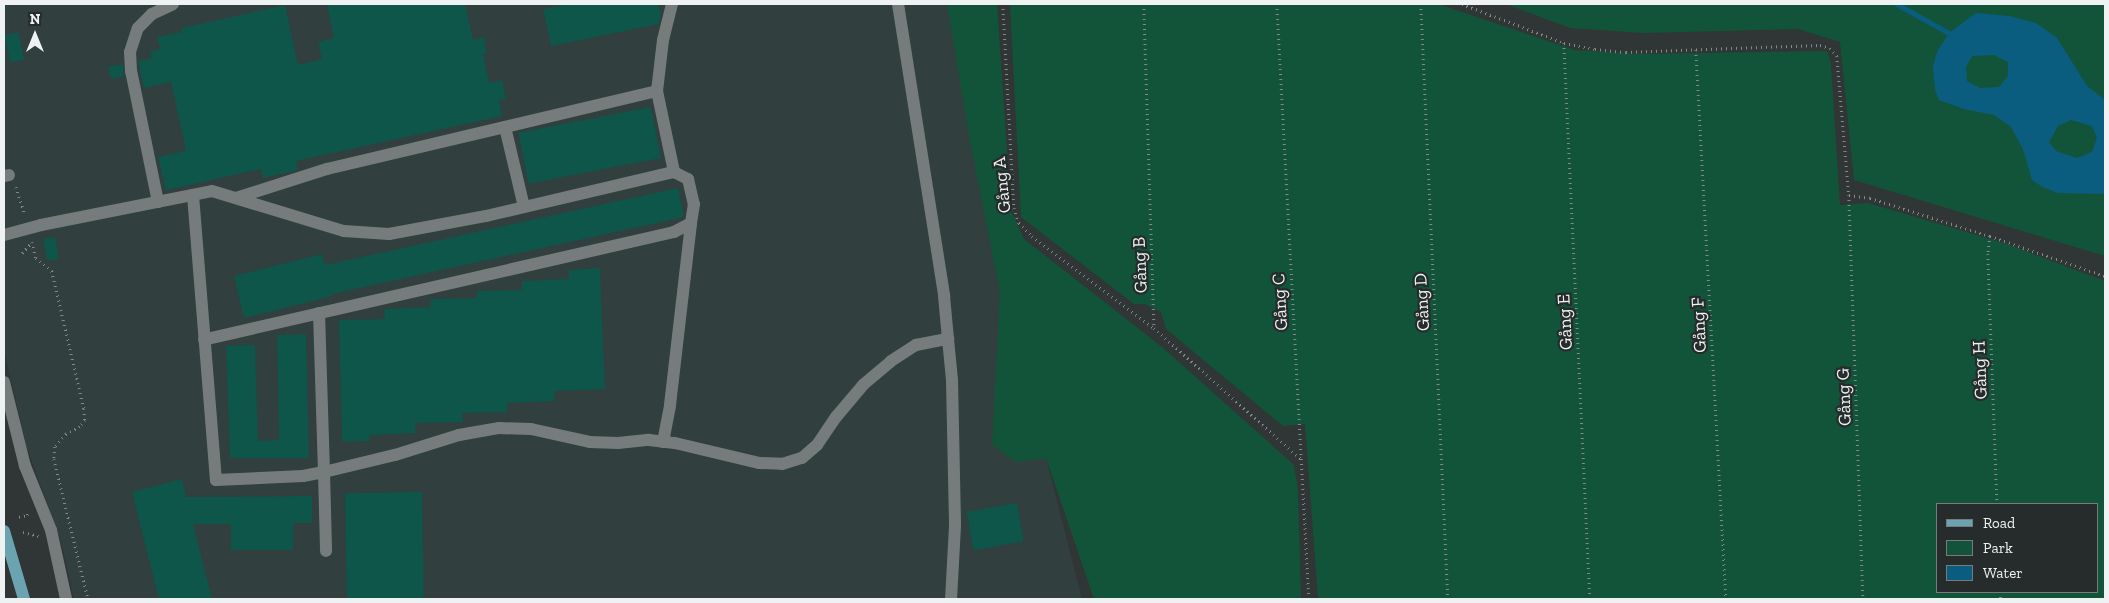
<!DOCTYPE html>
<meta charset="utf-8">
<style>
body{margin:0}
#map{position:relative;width:2109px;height:603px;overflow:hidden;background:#303536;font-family:"Zilla Slab",serif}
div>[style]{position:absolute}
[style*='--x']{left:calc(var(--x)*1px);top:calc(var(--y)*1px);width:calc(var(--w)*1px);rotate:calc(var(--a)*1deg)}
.built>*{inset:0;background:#323f3f}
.green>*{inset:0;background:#12543a}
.water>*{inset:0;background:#0b5d80}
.stream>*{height:4.5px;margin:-2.25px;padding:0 2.25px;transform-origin:2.25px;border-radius:2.25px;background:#0b5d80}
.building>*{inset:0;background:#0e554a;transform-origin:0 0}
.path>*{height:2.5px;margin-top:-1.25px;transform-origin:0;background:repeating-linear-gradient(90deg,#848889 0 1px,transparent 0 5px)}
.minor>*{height:12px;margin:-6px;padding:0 6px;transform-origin:6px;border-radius:6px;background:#767c7c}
.major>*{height:12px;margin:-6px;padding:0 6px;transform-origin:6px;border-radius:6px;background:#6ba3b0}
span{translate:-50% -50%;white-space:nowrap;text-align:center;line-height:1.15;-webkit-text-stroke:4.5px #262b2c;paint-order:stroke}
.street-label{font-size:18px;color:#eef2f2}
.frame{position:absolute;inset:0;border:5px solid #eef2f2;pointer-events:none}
.legend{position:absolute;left:1936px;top:503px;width:162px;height:90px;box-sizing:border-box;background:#262b2c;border:1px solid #767b7b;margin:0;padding:6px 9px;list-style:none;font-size:15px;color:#eef2f2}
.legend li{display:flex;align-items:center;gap:10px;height:25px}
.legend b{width:25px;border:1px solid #767b7b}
.north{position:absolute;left:10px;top:10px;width:50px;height:50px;-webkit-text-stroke:4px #262b2c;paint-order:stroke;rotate:0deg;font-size:14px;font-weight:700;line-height:20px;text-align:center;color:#eef2f2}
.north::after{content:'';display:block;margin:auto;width:18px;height:22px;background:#eef2f2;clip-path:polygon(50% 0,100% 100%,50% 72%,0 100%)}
</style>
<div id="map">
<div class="built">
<div style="clip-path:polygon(4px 4px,950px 4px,1007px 305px,1082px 599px,74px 599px,61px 541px,26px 445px,4px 350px)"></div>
</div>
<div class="green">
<div style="clip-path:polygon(947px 4px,997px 4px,1011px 211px,1024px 239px,1162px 347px,1294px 465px,1298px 489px,1301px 599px,1094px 599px,1046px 458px,1016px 462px,992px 445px,1000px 293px,969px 136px)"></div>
<div style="clip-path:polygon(evenodd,1010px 4px,1438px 4px,1575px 50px,1637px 54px,1827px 51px,1831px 64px,1840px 205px,1868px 203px,2007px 244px,2105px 281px,2105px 599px,1318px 599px,1305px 424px,1283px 426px,1166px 329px,1161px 312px,1145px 304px,1134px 304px,1021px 217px,1010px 4px,2098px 504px,2098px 592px,1938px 592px,1938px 504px,2098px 504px)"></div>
<div style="clip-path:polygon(1506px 4px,2105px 4px,2105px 256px,1854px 180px,1840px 42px,1798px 29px,1644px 33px,1570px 28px)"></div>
</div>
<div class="water">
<div style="clip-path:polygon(evenodd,1976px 13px,2009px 16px,2036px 23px,2057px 38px,2087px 86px,2105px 100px,2105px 194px,2057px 193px,2041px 186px,2032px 180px,2023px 149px,2011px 127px,1994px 115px,1964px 109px,1939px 100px,1935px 90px,1933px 67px,1937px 52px,1949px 33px,1976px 13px,1994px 55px,2008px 62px,2008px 76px,1999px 87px,1980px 88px,1967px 81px,1966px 67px,1972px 56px,1994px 55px,1976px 13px,2071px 120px,2092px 126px,2097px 138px,2092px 152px,2077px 158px,2056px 151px,2049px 142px,2058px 126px,2071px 120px)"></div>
</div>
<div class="stream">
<div style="--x:1897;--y:4;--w:60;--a:29.1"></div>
</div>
<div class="building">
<div style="clip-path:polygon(327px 4px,465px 4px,473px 40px,484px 37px,487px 53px,483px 54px,489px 83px,502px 80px,506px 99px,499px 100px,502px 116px,296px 161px,298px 170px,263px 178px,261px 169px,166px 190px,158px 157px,186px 151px,171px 82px,144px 88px,140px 72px,139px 61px,152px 58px,150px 52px,160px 49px,157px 37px,182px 32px,181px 28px,285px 5px,298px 65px,322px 59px,318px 42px,334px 38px)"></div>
<div style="clip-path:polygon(567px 4px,658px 4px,661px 15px,659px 24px,551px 46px,543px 9px)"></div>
<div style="left:18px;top:32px;width:28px;height:14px;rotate:77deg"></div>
<div style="clip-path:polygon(123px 64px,124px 76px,111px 79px,108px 67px)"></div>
<div style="left:651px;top:107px;width:52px;height:135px;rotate:79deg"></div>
<div style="clip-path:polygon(678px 188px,684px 217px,332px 294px,333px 296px,244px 318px,234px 276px,322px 254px,325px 265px)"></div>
<div style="left:55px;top:237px;width:22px;height:12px;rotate:80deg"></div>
<div style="clip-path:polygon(600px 268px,605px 389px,554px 391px,555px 401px,507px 403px,507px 412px,462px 413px,463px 422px,415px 423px,416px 433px,369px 435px,370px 441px,342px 442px,339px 320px,385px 319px,384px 309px,431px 307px,430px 299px,477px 298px,477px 291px,522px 290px,522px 281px,569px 279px,569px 270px)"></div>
<div style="clip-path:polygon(306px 334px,309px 458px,230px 458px,226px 346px,255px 345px,258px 441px,279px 440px,277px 335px)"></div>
<div style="clip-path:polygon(182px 479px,186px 497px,312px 496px,312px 523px,293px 523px,293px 550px,231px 550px,231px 524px,193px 524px,212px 599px,159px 599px,132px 492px)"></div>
<div style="left:422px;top:492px;width:107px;height:77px;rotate:89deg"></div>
<div style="left:1017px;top:503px;width:39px;height:51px;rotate:80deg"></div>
</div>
<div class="path">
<div style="--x:1003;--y:4;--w:204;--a:86.9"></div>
<div style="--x:1014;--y:208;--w:16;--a:72"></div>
<div style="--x:1019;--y:223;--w:18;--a:45"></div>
<div style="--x:1032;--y:236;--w:153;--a:37"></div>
<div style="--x:1154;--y:328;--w:197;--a:41.7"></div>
<div style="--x:1144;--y:4;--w:324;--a:88.2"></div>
<div style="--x:1277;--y:4;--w:596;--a:86.92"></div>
<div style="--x:1421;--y:4;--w:596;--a:87.4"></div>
<div style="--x:1462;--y:4;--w:109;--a:20.9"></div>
<div style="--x:1564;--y:43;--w:32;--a:11"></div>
<div style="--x:1595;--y:49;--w:31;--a:6"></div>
<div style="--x:1626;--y:52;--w:194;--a:-2.1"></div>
<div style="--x:1820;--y:45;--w:10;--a:17"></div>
<div style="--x:1830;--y:48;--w:11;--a:49"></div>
<div style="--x:1837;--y:56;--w:140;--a:85.1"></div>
<div style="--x:1849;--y:195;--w:404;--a:88"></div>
<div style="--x:1564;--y:43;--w:557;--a:87.32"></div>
<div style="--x:1696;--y:50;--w:550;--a:86.87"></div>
<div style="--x:16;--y:187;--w:29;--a:72"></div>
<div style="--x:1849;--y:195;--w:21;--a:8"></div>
<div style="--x:1870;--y:198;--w:126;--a:17.6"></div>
<div style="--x:1990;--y:236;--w:122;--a:19.2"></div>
<div style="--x:1990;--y:236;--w:18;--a:96"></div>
<div style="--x:1988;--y:254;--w:250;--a:87.9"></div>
<div style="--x:32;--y:242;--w:16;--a:76"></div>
<div style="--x:36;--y:258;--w:21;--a:39"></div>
<div style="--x:52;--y:271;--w:142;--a:76.9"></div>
<div style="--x:84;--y:409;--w:11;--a:85"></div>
<div style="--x:85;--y:420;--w:9;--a:126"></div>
<div style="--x:80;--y:427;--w:16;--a:153"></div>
<div style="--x:66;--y:434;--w:17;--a:130"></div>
<div style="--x:55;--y:447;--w:12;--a:95"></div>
<div style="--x:54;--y:459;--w:144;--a:76.3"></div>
<div style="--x:22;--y:253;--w:13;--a:-48"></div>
<div style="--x:19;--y:517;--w:8;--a:-14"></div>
<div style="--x:27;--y:515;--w:5;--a:-68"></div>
<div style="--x:23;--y:532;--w:16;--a:14"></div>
<div style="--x:2000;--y:592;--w:7;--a:82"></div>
</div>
<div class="minor">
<div style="--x:898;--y:4;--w:296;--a:81"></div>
<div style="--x:944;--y:296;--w:43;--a:84.7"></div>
<div style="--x:657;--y:91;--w:51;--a:-83.3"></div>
<div style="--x:663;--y:40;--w:37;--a:-76"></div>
<div style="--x:505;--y:127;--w:82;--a:76.6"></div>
<div style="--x:4;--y:176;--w:5;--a:-11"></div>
<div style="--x:193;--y:195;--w:286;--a:85.4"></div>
<div style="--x:216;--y:480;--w:87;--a:-2.6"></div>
<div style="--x:303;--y:476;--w:21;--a:-11"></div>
<div style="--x:324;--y:472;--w:79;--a:88.5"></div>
<div style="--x:236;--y:198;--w:96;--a:-17.7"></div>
<div style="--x:327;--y:169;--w:339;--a:-13.3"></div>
<div style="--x:657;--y:91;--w:83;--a:78.1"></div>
<div style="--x:158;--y:202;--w:134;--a:-101.6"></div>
<div style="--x:131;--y:71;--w:19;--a:-93"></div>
<div style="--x:130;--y:52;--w:25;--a:-72"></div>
<div style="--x:138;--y:28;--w:20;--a:-45"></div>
<div style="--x:152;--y:14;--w:23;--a:-25"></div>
<div style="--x:4;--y:235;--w:38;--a:-15"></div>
<div style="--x:41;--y:225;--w:174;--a:-11.2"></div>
<div style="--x:212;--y:191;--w:138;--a:16.9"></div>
<div style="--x:344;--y:231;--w:45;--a:3.8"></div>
<div style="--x:389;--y:234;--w:99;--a:-10.5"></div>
<div style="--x:486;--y:216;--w:193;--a:-13.2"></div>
<div style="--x:674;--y:172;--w:16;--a:27"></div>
<div style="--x:688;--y:179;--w:26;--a:77"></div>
<div style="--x:694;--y:204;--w:19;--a:99"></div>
<div style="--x:691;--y:223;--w:19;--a:152"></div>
<div style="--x:674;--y:232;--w:482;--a:167.1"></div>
<div style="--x:319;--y:313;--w:159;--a:88.2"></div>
<div style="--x:324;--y:472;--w:73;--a:-13.5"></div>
<div style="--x:395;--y:455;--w:67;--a:-17.4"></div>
<div style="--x:459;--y:435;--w:41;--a:-9.9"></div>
<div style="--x:499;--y:428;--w:32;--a:2"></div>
<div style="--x:531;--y:429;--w:60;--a:12.4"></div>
<div style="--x:590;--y:442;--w:28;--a:2"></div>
<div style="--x:618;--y:443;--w:31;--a:-6"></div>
<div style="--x:649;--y:440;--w:26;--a:7"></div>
<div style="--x:675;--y:443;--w:86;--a:13.4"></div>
<div style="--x:759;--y:463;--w:23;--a:2"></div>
<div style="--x:782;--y:464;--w:21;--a:-17"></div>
<div style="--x:802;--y:458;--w:20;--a:-41"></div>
<div style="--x:817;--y:445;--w:34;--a:-56"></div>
<div style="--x:836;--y:417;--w:43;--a:-49.7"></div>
<div style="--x:864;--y:384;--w:35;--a:-40"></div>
<div style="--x:891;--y:361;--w:30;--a:-33"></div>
<div style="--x:916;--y:345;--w:33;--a:-11"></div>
<div style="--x:948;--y:339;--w:41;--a:84.4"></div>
<div style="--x:952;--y:380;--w:146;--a:88.8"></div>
<div style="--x:955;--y:526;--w:73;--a:93.1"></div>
<div style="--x:4;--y:382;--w:87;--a:76"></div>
<div style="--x:25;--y:466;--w:69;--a:67.9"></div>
<div style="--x:51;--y:530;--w:71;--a:77.7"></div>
<div style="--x:663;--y:442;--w:38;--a:-79"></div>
<div style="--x:670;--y:405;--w:183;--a:-83.4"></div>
</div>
<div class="major">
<div style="--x:4;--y:531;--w:71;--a:73.6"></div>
</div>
<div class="street-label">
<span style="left:1002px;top:185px;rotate:-96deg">Gång A</span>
<span style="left:1140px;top:265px;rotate:-92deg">Gång B</span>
<span style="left:1280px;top:302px;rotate:-93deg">Gång C</span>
<span style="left:1422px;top:302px;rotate:-93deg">Gång D</span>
<span style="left:1565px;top:322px;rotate:-93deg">Gång E</span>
<span style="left:1699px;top:325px;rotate:-93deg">Gång F</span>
<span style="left:1980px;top:370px;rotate:-92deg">Gång H</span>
<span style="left:1844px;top:397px;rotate:-92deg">Gång G</span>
</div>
<div class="frame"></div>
<ul class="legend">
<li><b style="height:6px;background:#6ba3b0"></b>Road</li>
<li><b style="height:14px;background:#12543a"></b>Park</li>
<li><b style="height:14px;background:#0b5d80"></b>Water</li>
</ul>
<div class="north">N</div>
</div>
